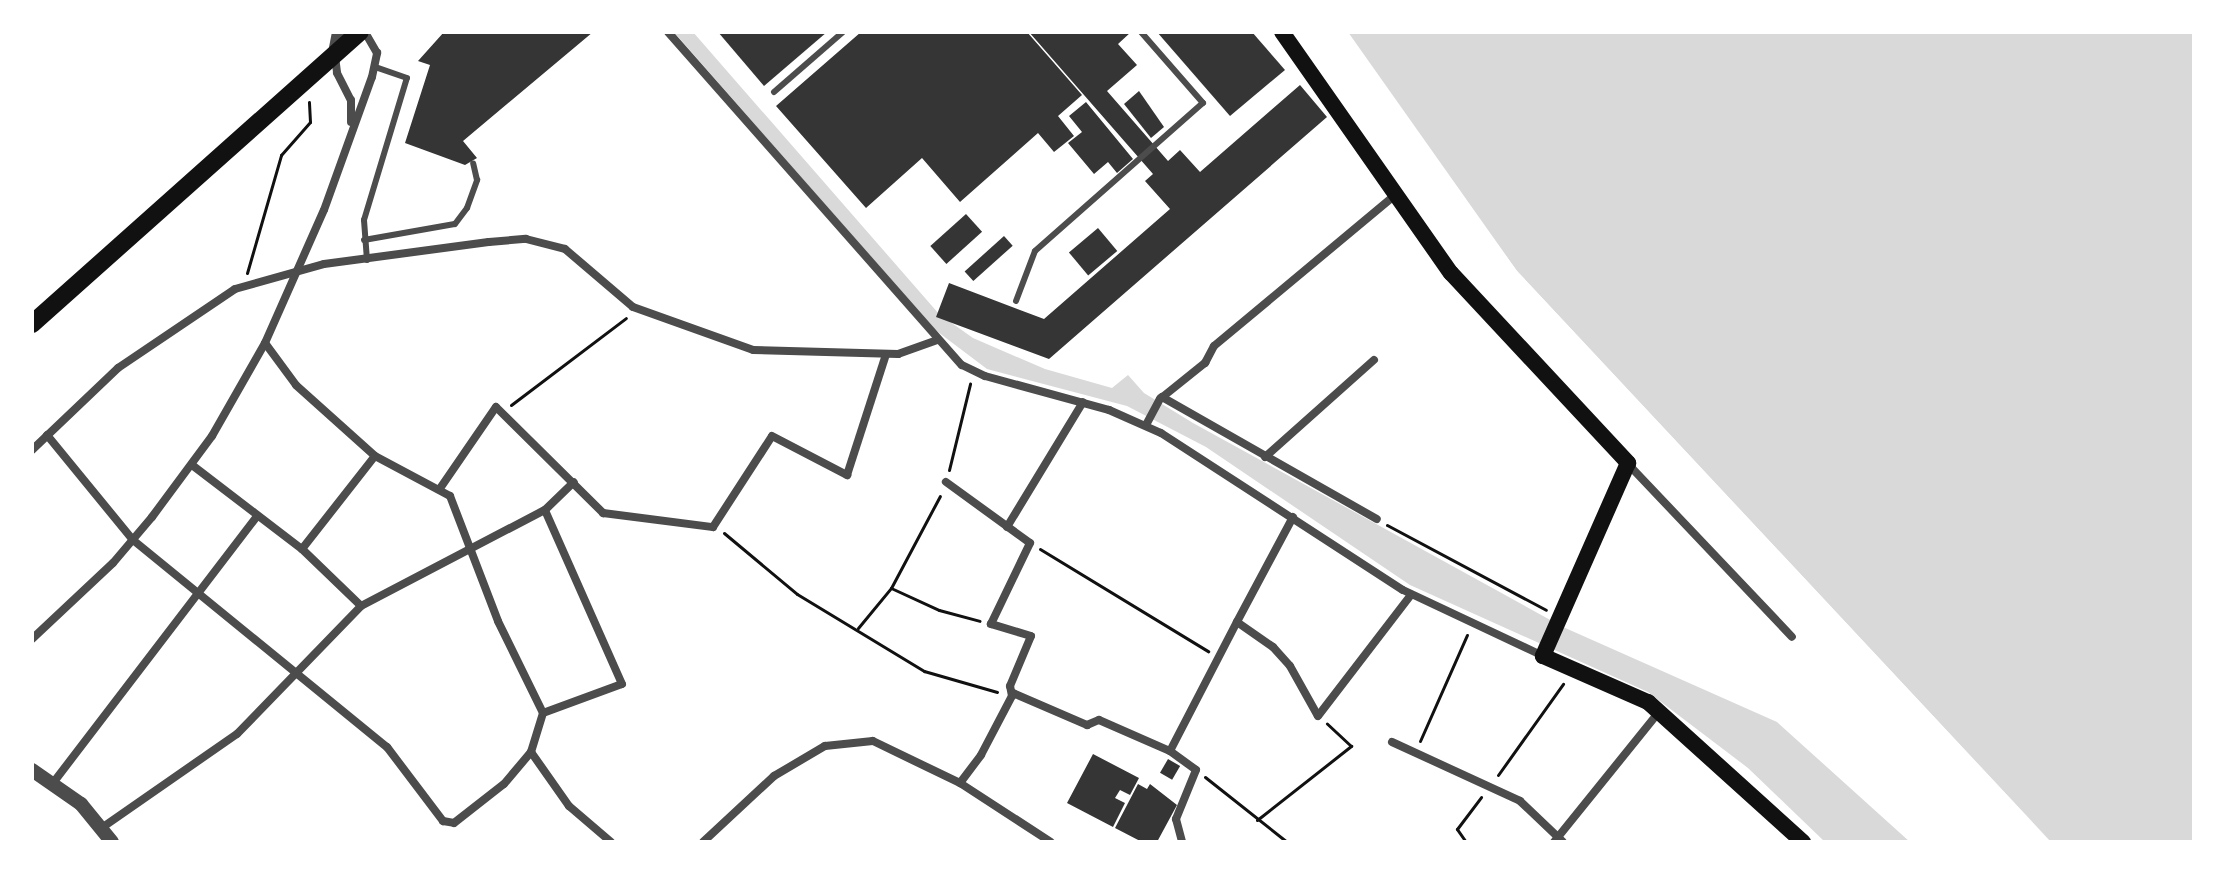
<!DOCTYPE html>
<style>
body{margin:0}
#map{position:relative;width:2226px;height:874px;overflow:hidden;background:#fff;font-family:Cabin,sans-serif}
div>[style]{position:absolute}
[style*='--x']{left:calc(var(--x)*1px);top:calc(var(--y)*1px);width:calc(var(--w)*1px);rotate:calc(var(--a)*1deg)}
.water>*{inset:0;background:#d9d9d9}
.pier>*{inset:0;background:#fff}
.building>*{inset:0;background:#353535;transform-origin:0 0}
.path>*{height:3px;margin:-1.5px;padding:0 1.5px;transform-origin:1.5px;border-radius:1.5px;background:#111}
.service>*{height:6px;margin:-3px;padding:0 3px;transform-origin:3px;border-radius:3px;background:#4c4c4c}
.minor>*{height:8px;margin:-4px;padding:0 4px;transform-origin:4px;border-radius:4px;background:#4c4c4c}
.tertiary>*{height:14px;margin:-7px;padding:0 7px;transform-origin:7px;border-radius:7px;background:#4c4c4c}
.secondary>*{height:16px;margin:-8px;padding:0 8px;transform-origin:8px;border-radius:8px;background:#111}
.trunk>*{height:18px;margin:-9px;padding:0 9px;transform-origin:9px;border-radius:9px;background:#111}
span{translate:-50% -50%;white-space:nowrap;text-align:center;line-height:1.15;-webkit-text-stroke:8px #fff;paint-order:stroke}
.frame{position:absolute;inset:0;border:34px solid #fff;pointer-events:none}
</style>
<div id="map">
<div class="water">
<div style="clip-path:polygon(674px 32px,693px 32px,939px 314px,973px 338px,1045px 369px,1112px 388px,1128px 375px,1144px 393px,1193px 423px,1563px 627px,1777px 722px,1910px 842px,1825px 842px,1748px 768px,1648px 692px,1410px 585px,1206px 447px,1127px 406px,987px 369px,934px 329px)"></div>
<div style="clip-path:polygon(1348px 32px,2194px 32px,2194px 842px,2051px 842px,1517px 271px)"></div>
</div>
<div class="pier">
<div style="clip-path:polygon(1344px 32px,1517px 271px,2051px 842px,1514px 274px)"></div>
</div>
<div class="building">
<div style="clip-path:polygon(444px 32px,593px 32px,463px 141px,477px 158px,465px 165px,405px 143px,430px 65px,418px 61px)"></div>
<div style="clip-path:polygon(718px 32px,827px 32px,764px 86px)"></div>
<div style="clip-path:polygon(861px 32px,1027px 32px,1082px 95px,1058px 116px,1074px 136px,1054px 152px,1038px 133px,960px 202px,922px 158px,866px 208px,776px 106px)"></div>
<div style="clip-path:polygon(1029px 32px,1131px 32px,1118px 44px,1137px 65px,1107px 91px,1168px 161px,1180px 150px,1200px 172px,1300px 85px,1327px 117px,1049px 359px,936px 317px,949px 283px,1044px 319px,1170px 209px,1145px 181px,1153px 174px)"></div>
<div style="clip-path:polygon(1157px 32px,1252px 32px,1285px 70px,1230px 116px)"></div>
<div style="clip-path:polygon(1139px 91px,1164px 127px,1151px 138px,1124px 104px)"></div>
<div style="clip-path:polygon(1086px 102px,1133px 159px,1117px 173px,1108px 162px,1094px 174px,1068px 143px,1082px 132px,1069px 116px)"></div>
<div style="left:966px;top:214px;width:24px;height:48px;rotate:48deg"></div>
<div style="left:1098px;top:228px;width:30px;height:38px;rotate:50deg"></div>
<div style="left:1004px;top:236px;width:13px;height:53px;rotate:48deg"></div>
<div style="clip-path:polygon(1093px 754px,1139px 778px,1130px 795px,1120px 790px,1115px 798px,1125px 803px,1113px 827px,1067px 803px)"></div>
<div style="left:1168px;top:759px;width:14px;height:16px;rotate:30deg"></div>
<div style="clip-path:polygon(1138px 784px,1147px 789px,1150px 784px,1177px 805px,1157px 842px,1142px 842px,1115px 828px)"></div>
</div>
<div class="path">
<div style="--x:247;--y:273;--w:123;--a:-73.9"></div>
<div style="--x:281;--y:155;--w:44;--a:-48.7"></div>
<div style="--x:310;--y:122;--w:20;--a:-93"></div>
<div style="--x:511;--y:405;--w:144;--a:-37.1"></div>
<div style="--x:949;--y:470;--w:89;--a:-76.3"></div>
<div style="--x:1387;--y:525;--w:180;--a:28.1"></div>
<div style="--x:724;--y:533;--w:95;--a:39.9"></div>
<div style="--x:797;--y:594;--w:149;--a:31.2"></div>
<div style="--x:924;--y:671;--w:76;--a:16"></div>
<div style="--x:1040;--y:549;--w:197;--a:31.3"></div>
<div style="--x:891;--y:588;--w:53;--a:24.6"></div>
<div style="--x:939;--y:610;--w:42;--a:15"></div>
<div style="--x:858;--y:628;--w:52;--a:-50.5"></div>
<div style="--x:891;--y:588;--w:104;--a:-62"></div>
<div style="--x:1420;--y:741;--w:116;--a:-66.1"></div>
<div style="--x:1498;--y:775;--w:112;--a:-54.5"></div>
<div style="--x:1205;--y:777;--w:105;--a:38.4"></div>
<div style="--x:1257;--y:820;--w:120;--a:-38.2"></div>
<div style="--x:1351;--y:746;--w:33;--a:-137"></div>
<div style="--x:1466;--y:842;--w:16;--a:-125"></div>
<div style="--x:1457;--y:829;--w:40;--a:-53"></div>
</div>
<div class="service">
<div style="--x:774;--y:92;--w:91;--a:-41"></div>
<div style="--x:364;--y:240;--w:92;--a:-10"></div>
<div style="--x:455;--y:224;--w:20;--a:-53"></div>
<div style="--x:467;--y:208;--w:30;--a:-70"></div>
<div style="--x:477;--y:180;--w:17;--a:-103"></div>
<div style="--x:367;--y:260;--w:40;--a:-94.3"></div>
<div style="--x:364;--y:220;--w:148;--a:-73.2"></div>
<div style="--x:407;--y:78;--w:34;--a:-161"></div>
<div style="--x:1016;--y:301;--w:53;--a:-69.2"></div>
<div style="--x:1035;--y:251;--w:224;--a:-41.4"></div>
<div style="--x:1203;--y:103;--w:94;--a:-131.1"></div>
</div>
<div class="minor">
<div style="--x:668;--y:32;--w:444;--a:48.6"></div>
<div style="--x:962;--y:365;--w:25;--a:26"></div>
<div style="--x:985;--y:376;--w:129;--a:15.3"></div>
<div style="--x:1109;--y:410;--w:57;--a:23.9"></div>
<div style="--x:1161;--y:433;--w:288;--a:33"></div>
<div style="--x:1403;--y:590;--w:155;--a:25.2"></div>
<div style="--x:335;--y:56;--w:17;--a:83"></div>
<div style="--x:337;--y:73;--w:30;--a:63"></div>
<div style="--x:351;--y:100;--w:22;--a:90"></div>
<div style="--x:1162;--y:397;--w:247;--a:29.6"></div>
<div style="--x:1146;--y:425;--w:30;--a:-62"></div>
<div style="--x:1160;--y:399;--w:58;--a:-38.7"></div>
<div style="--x:1205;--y:363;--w:19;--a:-62"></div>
<div style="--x:1214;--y:346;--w:236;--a:-39.8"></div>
<div style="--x:47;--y:435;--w:136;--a:50.7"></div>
<div style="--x:133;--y:540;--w:328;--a:39.2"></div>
<div style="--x:387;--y:747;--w:93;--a:52.9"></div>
<div style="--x:443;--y:821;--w:11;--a:10"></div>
<div style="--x:454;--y:823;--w:63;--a:-38"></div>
<div style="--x:504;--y:784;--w:42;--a:-49.8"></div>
<div style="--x:531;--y:752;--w:41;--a:-72.9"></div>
<div style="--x:543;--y:713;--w:102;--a:-116.1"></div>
<div style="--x:498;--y:621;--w:134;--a:-111"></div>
<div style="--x:450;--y:496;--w:85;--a:-151.9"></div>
<div style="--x:375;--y:456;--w:106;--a:-138.1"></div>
<div style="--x:296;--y:385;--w:52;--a:-126.4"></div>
<div style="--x:32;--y:450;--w:119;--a:-43.6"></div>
<div style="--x:118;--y:368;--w:141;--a:-34"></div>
<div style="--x:235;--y:289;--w:92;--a:-15.7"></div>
<div style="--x:324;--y:264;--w:166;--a:-7.6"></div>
<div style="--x:489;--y:242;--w:37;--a:-5"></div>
<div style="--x:526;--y:239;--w:40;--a:14.4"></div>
<div style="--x:565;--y:249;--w:89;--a:40.5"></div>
<div style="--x:633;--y:307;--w:127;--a:19.7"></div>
<div style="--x:753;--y:350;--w:145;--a:1.6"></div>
<div style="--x:898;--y:354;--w:41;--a:-19.7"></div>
<div style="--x:1265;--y:457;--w:146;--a:-41.7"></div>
<div style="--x:1628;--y:464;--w:238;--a:46.5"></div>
<div style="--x:192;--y:465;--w:138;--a:37.4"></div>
<div style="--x:302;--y:549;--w:82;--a:44"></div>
<div style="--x:441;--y:487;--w:97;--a:-55.5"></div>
<div style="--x:496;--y:407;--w:151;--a:44.7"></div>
<div style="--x:603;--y:513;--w:111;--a:7.3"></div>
<div style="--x:713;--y:527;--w:108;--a:-57"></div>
<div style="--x:772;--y:436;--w:85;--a:27.5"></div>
<div style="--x:847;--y:475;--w:127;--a:-72.1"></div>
<div style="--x:1293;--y:517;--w:119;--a:118.1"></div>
<div style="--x:1237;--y:622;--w:44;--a:34.8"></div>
<div style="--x:1273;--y:647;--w:25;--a:48"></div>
<div style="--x:1290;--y:666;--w:57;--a:60.8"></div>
<div style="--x:1318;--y:716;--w:153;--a:-52.5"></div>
<div style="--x:1007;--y:527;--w:146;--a:-58.7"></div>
<div style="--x:302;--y:549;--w:118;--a:-51.9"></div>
<div style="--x:32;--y:639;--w:111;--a:-43.2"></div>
<div style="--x:113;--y:563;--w:60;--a:-49.7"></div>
<div style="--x:152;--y:517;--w:101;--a:-53.5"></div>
<div style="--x:212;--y:436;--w:107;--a:-60.3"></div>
<div style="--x:265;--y:343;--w:145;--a:-66.1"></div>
<div style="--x:324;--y:210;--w:141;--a:-70.2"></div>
<div style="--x:372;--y:77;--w:25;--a:-78"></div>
<div style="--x:377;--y:53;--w:24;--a:-120"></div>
<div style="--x:1013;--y:693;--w:81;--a:23.4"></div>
<div style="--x:1087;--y:725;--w:13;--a:-23"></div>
<div style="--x:1099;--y:720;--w:77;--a:23.6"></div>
<div style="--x:1170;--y:751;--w:32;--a:36"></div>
<div style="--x:1196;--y:770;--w:53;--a:112.2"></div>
<div style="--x:1176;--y:819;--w:24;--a:75"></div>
<div style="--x:543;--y:713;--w:84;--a:-20.2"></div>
<div style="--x:622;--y:684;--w:190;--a:-113.9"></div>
<div style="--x:1392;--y:742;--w:141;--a:24.7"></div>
<div style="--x:1520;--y:801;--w:59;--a:43.6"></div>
<div style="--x:1170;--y:751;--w:145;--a:-62.6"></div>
<div style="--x:531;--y:752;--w:66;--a:54.9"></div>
<div style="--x:569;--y:806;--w:55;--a:40.6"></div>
<div style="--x:53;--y:783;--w:336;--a:-52.6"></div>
<div style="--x:960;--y:783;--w:108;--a:33"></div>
<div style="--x:103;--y:827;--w:163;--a:-34.8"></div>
<div style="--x:237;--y:734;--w:178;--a:-45.9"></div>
<div style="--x:361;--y:606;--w:208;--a:-27.6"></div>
<div style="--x:545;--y:510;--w:40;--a:-44"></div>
<div style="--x:703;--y:842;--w:97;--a:-42.9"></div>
<div style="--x:774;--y:776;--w:59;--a:-30.5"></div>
<div style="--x:825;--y:746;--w:48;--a:-5.9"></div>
<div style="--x:873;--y:741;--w:97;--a:25.8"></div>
<div style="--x:960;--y:783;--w:35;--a:-53"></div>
<div style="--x:981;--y:755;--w:67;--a:-62.3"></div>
<div style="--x:1012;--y:696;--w:10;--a:-101"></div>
<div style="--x:1010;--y:686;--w:54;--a:-67.2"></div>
<div style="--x:1031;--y:636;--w:42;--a:-163.3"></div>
<div style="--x:991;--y:624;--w:90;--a:-64.3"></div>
<div style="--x:1030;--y:543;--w:104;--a:-144"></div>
<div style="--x:1554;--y:842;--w:167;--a:-51.1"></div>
</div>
<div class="tertiary">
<div style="--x:335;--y:53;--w:21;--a:-79"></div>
<div style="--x:32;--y:770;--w:60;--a:34.8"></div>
<div style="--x:81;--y:804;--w:49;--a:50.8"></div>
</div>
<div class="secondary">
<div style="--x:1282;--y:32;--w:294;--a:55"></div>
<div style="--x:1451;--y:273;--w:260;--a:47"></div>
<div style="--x:1628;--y:463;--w:211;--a:113.8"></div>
<div style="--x:1543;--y:656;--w:115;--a:23.7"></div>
<div style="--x:1648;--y:702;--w:209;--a:42.1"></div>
</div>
<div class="trunk">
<div style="--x:32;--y:324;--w:439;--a:-41.7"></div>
</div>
<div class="frame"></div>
</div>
